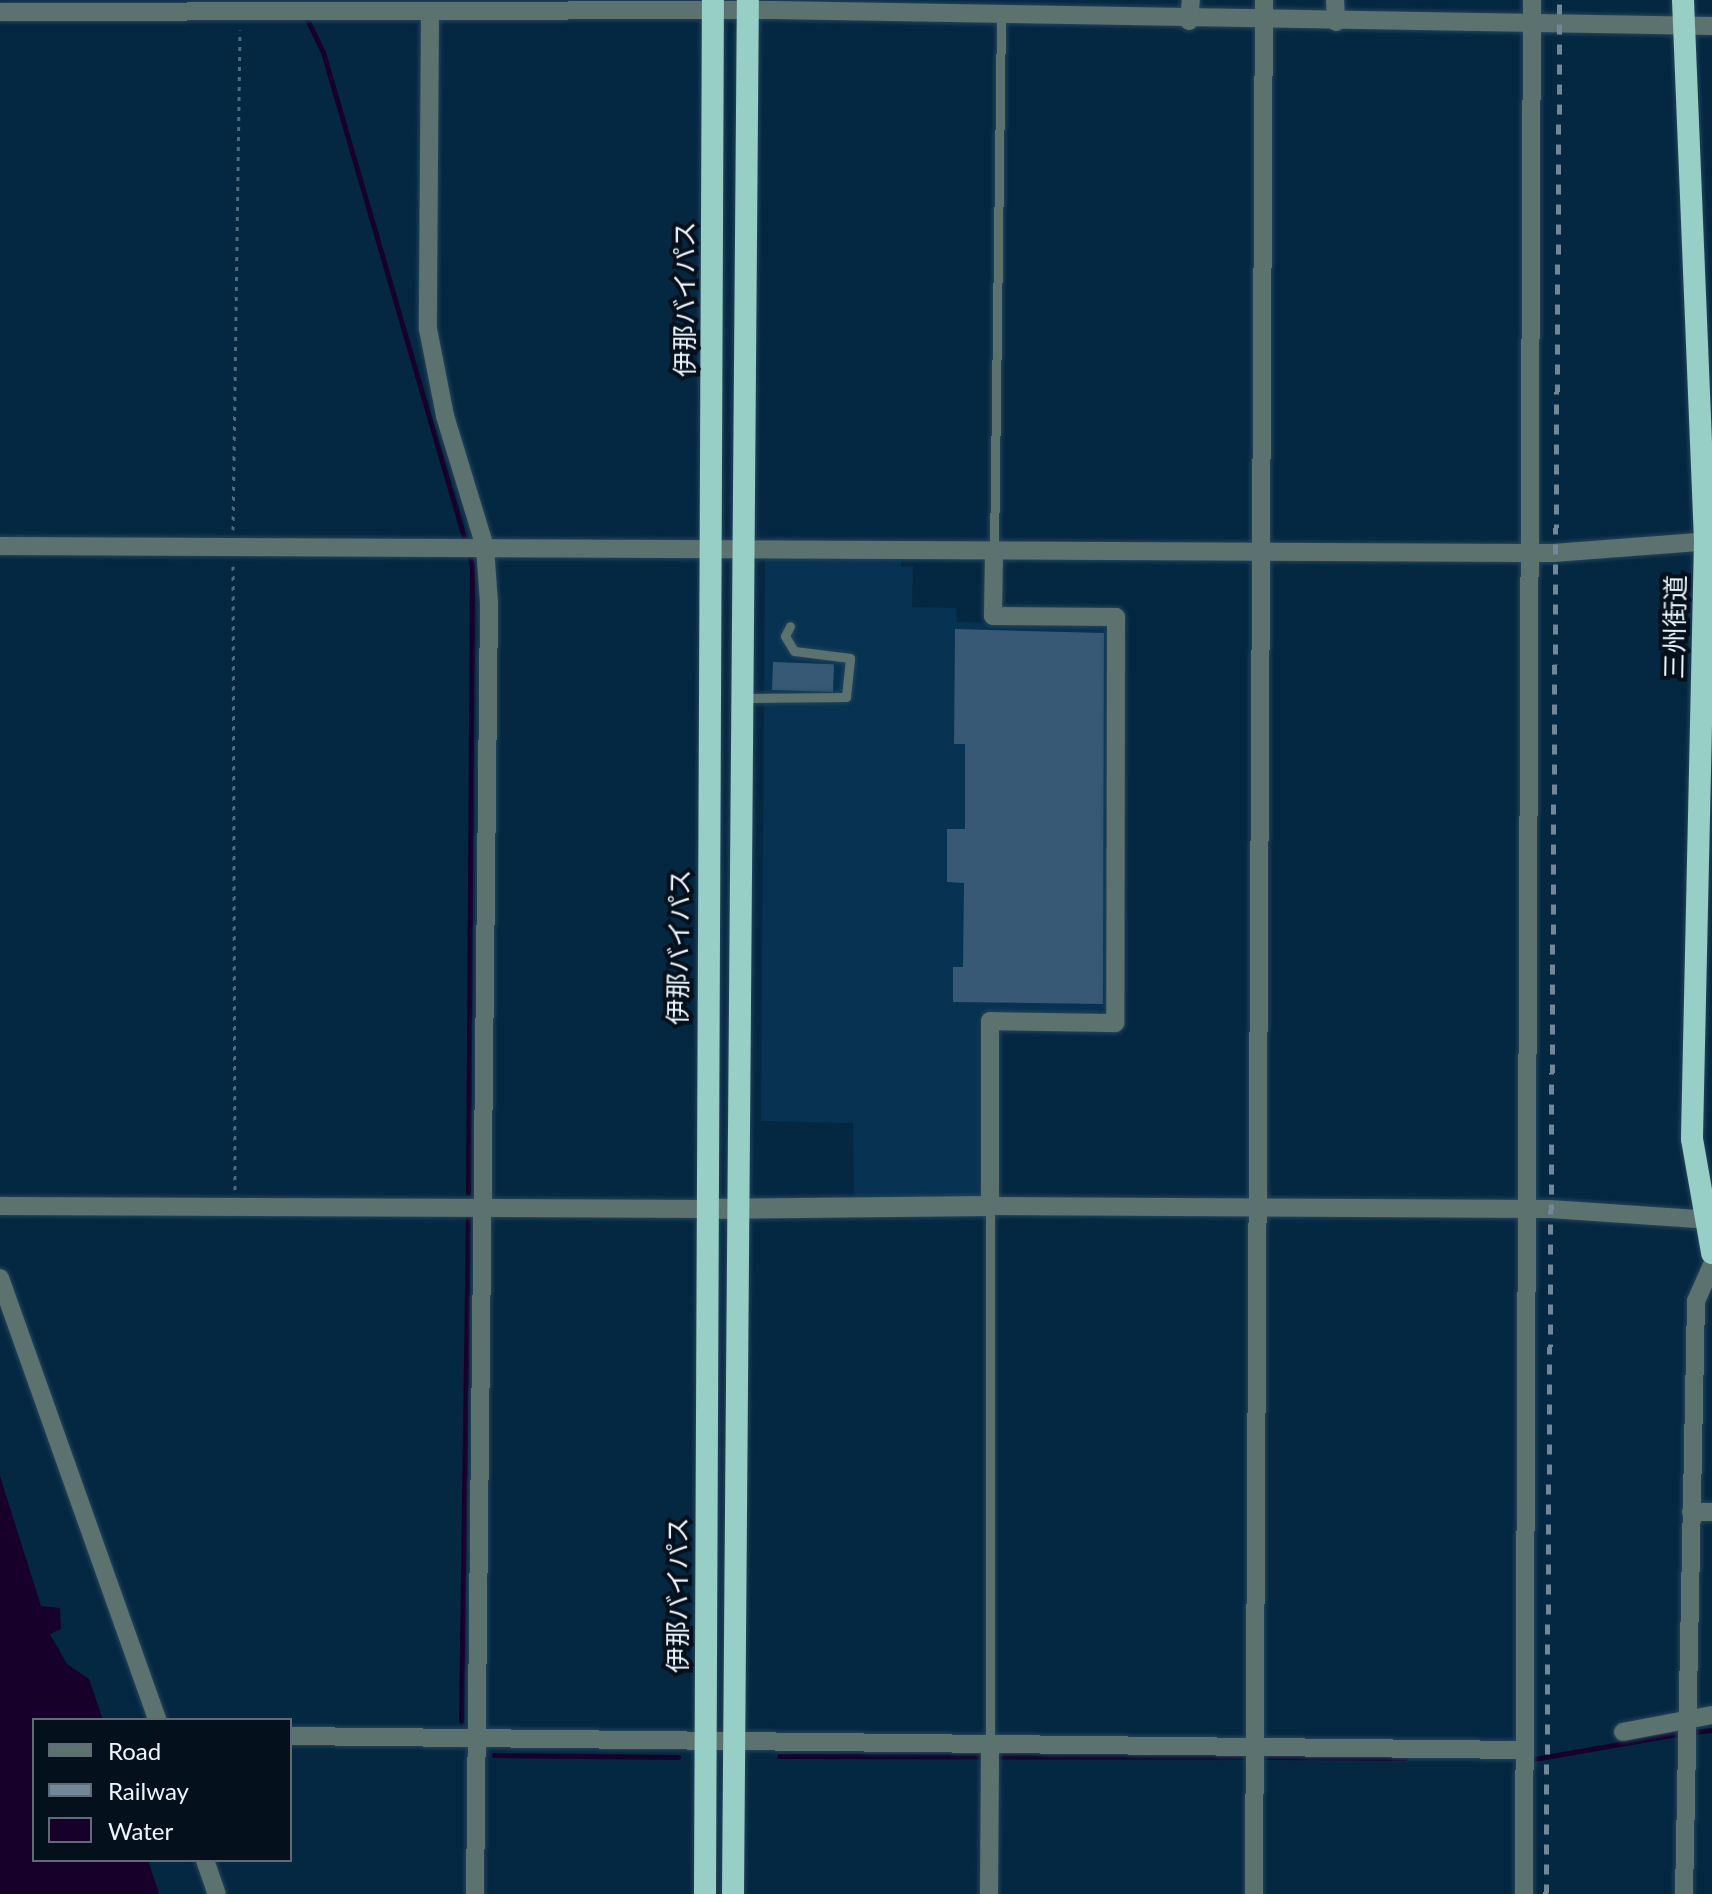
<!DOCTYPE html>
<meta charset="utf-8">
<style>
body{margin:0}
#map{position:relative;width:1712px;height:1894px;overflow:hidden;background:#052842;font-family:Lato,"Noto Sans JP",sans-serif}
div>[style]{position:absolute}
[style*='--x']{left:calc(var(--x)*1px);top:calc(var(--y)*1px);width:calc(var(--w)*1px);rotate:calc(var(--a)*1deg)}
.built>*{inset:0;background:#073251}
.water>*{inset:0;background:#17002a}
.stream>*{height:5px;margin:-2.5px;padding:0 2.5px;transform-origin:2.5px;border-radius:2.5px;background:#17002a}
.building>*{inset:0;background:#375975;transform-origin:0 0}
.path>*{height:3px;margin-top:-1.5px;transform-origin:0;background:repeating-linear-gradient(90deg,#516b7e 0 4px,transparent 0 10px)}
.roads{filter:drop-shadow(0 0 2px #25455c) drop-shadow(0 0 2px #25455c)}
.service>*{height:9px;margin:-4.5px;padding:0 4.5px;transform-origin:4.5px;border-radius:4.5px;background:#5b726f}
.minor>*{height:18px;margin:-9px;padding:0 9px;transform-origin:9px;border-radius:9px;background:#5b726f}
.tertiary>*{height:20px;margin:-10px;padding:0 10px;transform-origin:10px;border-radius:10px;background:#5b726f}
.trunk>*{height:22px;margin:-11px;padding:0 11px;transform-origin:11px;border-radius:11px;background:#97cec6}
.rail>*{height:5px;margin-top:-2.5px;transform-origin:0;background:repeating-linear-gradient(90deg,#728899 0 10px,transparent 0 20px)}
span{translate:-50% -50%;white-space:nowrap;text-align:center;line-height:1.15;-webkit-text-stroke:8px #04101c;paint-order:stroke}
.street-label{font-size:26px;color:#edf4fb}
.legend{position:absolute;left:32px;top:1718px;width:260px;height:144px;box-sizing:border-box;background:#04101c;border:2px solid #616b75;margin:0;padding:10px 14px;list-style:none;font-size:24px;color:#edf4fb}
.legend li{display:flex;align-items:center;gap:16px;height:40px}
.legend b{width:40px;border:2px solid #616b75}
</style>
<div id="map">
<div class="built">
<div style="clip-path:polygon(765px 559px,901px 559px,901px 567px,913px 566px,912px 607px,956px 608px,957px 622px,1095px 624px,1109px 633px,1107px 1005px,1095px 1014px,978px 1015px,978px 1197px,854px 1195px,853px 1123px,761px 1121px)"></div>
</div>
<div class="water">
<div style="clip-path:polygon(0 1476px,41px 1606px,60px 1608px,61px 1629px,50px 1634px,67px 1664px,89px 1679px,103px 1720px,34px 1720px,34px 1860px,148px 1860px,159px 1894px,0 1894px)"></div>
</div>
<div class="stream">
<div style="--x:305;--y:15;--w:41;--a:64.1"></div>
<div style="--x:323;--y:52;--w:534;--a:73.8"></div>
<div style="--x:472;--y:565;--w:628;--a:90.36"></div>
<div style="--x:461;--y:1721;--w:505;--a:-89.21"></div>
<div style="--x:1693;--y:1732;--w:19;--a:-6"></div>
<div style="--x:494;--y:1755;--w:184;--a:0.6"></div>
<div style="--x:779;--y:1756;--w:468;--a:0.1"></div>
<div style="--x:1264;--y:1757;--w:141;--a:0.4"></div>
<div style="--x:1534;--y:1759;--w:151;--a:-9.9"></div>
</div>
<div class="building">
<div style="clip-path:polygon(955px 629px,1104px 633px,1103px 1004px,953px 1002px,953px 967px,963px 967px,964px 883px,947px 882px,947px 829px,965px 829px,965px 744px,954px 744px)"></div>
<div style="left:773px;top:662px;width:61px;height:28px;rotate:2deg"></div>
</div>
<div class="path">
<div style="--x:233;--y:530;--w:500;--a:-89.2"></div>
<div style="--x:233;--y:566;--w:624;--a:89.82"></div>
</div>
<div class="roads">
<div class="service">
<div style="--x:994;--y:551;--w:533;--a:-89.25"></div>
<div style="--x:746;--y:698;--w:100;--a:-0.6"></div>
<div style="--x:846;--y:697;--w:39;--a:-84"></div>
<div style="--x:850;--y:658;--w:56;--a:-172.9"></div>
<div style="--x:794;--y:651;--w:17;--a:-121"></div>
<div style="--x:785;--y:636;--w:11;--a:-63"></div>
<div style="--x:990;--y:1206;--w:539;--a:90"></div>
</div>
<div class="minor">
<div style="--x:1335;--y:0;--w:22;--a:87"></div>
<div style="--x:0;--y:12;--w:773;--a:-0.15"></div>
<div style="--x:773;--y:10;--w:939;--a:0.98"></div>
<div style="--x:430;--y:13;--w:316;--a:90.4"></div>
<div style="--x:428;--y:329;--w:89;--a:78.9"></div>
<div style="--x:445;--y:416;--w:137;--a:73"></div>
<div style="--x:485;--y:547;--w:56;--a:85.9"></div>
<div style="--x:489;--y:603;--w:1291;--a:90.62"></div>
<div style="--x:1189;--y:21;--w:21;--a:-85"></div>
<div style="--x:0;--y:546;--w:1553;--a:0.26"></div>
<div style="--x:1553;--y:553;--w:159;--a:-4.3"></div>
<div style="--x:994;--y:551;--w:65;--a:90.9"></div>
<div style="--x:993;--y:616;--w:123;--a:0.5"></div>
<div style="--x:1116;--y:617;--w:406;--a:90.1"></div>
<div style="--x:1115;--y:1023;--w:125;--a:-179.1"></div>
<div style="--x:990;--y:1021;--w:185;--a:90"></div>
<div style="--x:990;--y:1206;--w:560;--a:0.31"></div>
<div style="--x:1550;--y:1209;--w:162;--a:3.9"></div>
<div style="--x:0;--y:1206;--w:704;--a:0.24"></div>
<div style="--x:0;--y:1278;--w:469;--a:70.4"></div>
<div style="--x:1691;--y:1512;--w:21;--a:0"></div>
<div style="--x:1623;--y:1732;--w:91;--a:-10.8"></div>
<div style="--x:290;--y:1736;--w:1235;--a:0.65"></div>
<div style="--x:205;--y:1860;--w:36;--a:71"></div>
<div style="--x:989;--y:1894;--w:149;--a:-89.6"></div>
<div style="--x:1254;--y:1894;--w:1894;--a:-89.7"></div>
<div style="--x:1524;--y:1894;--w:1894;--a:-89.76"></div>
<div style="--x:1684;--y:1894;--w:593;--a:-88.84"></div>
<div style="--x:1696;--y:1301;--w:39;--a:-66"></div>
</div>
<div class="tertiary">
<div style="--x:704;--y:1209;--w:286;--a:-0.6"></div>
</div>
<div class="trunk">
<div style="--x:1683;--y:0;--w:541;--a:87.67"></div>
<div style="--x:1705;--y:541;--w:598;--a:91.25"></div>
<div style="--x:1692;--y:1139;--w:116;--a:80"></div>
<div style="--x:705;--y:1894;--w:1894;--a:-89.76"></div>
<div style="--x:733;--y:1894;--w:1894;--a:-89.55"></div>
</div>
</div>
<div class="rail">
<div style="--x:1546;--y:1894;--w:1894;--a:-89.58"></div>
</div>
<div class="street-label">
<span style="left:685px;top:299px;rotate:-90deg">伊那バイパス</span>
<span style="left:1675px;top:627px;rotate:-89deg">三州街道</span>
<span style="left:679px;top:947px;rotate:-89deg">伊那バイパス</span>
<span style="left:678px;top:1595px;rotate:-90deg">伊那バイパス</span>
</div>
<ul class="legend">
<li><b style="height:10px;background:#5b726f"></b>Road</li>
<li><b style="height:10px;background:#728899"></b>Railway</li>
<li><b style="height:22px;background:#17002a"></b>Water</li>
</ul>
</div>
